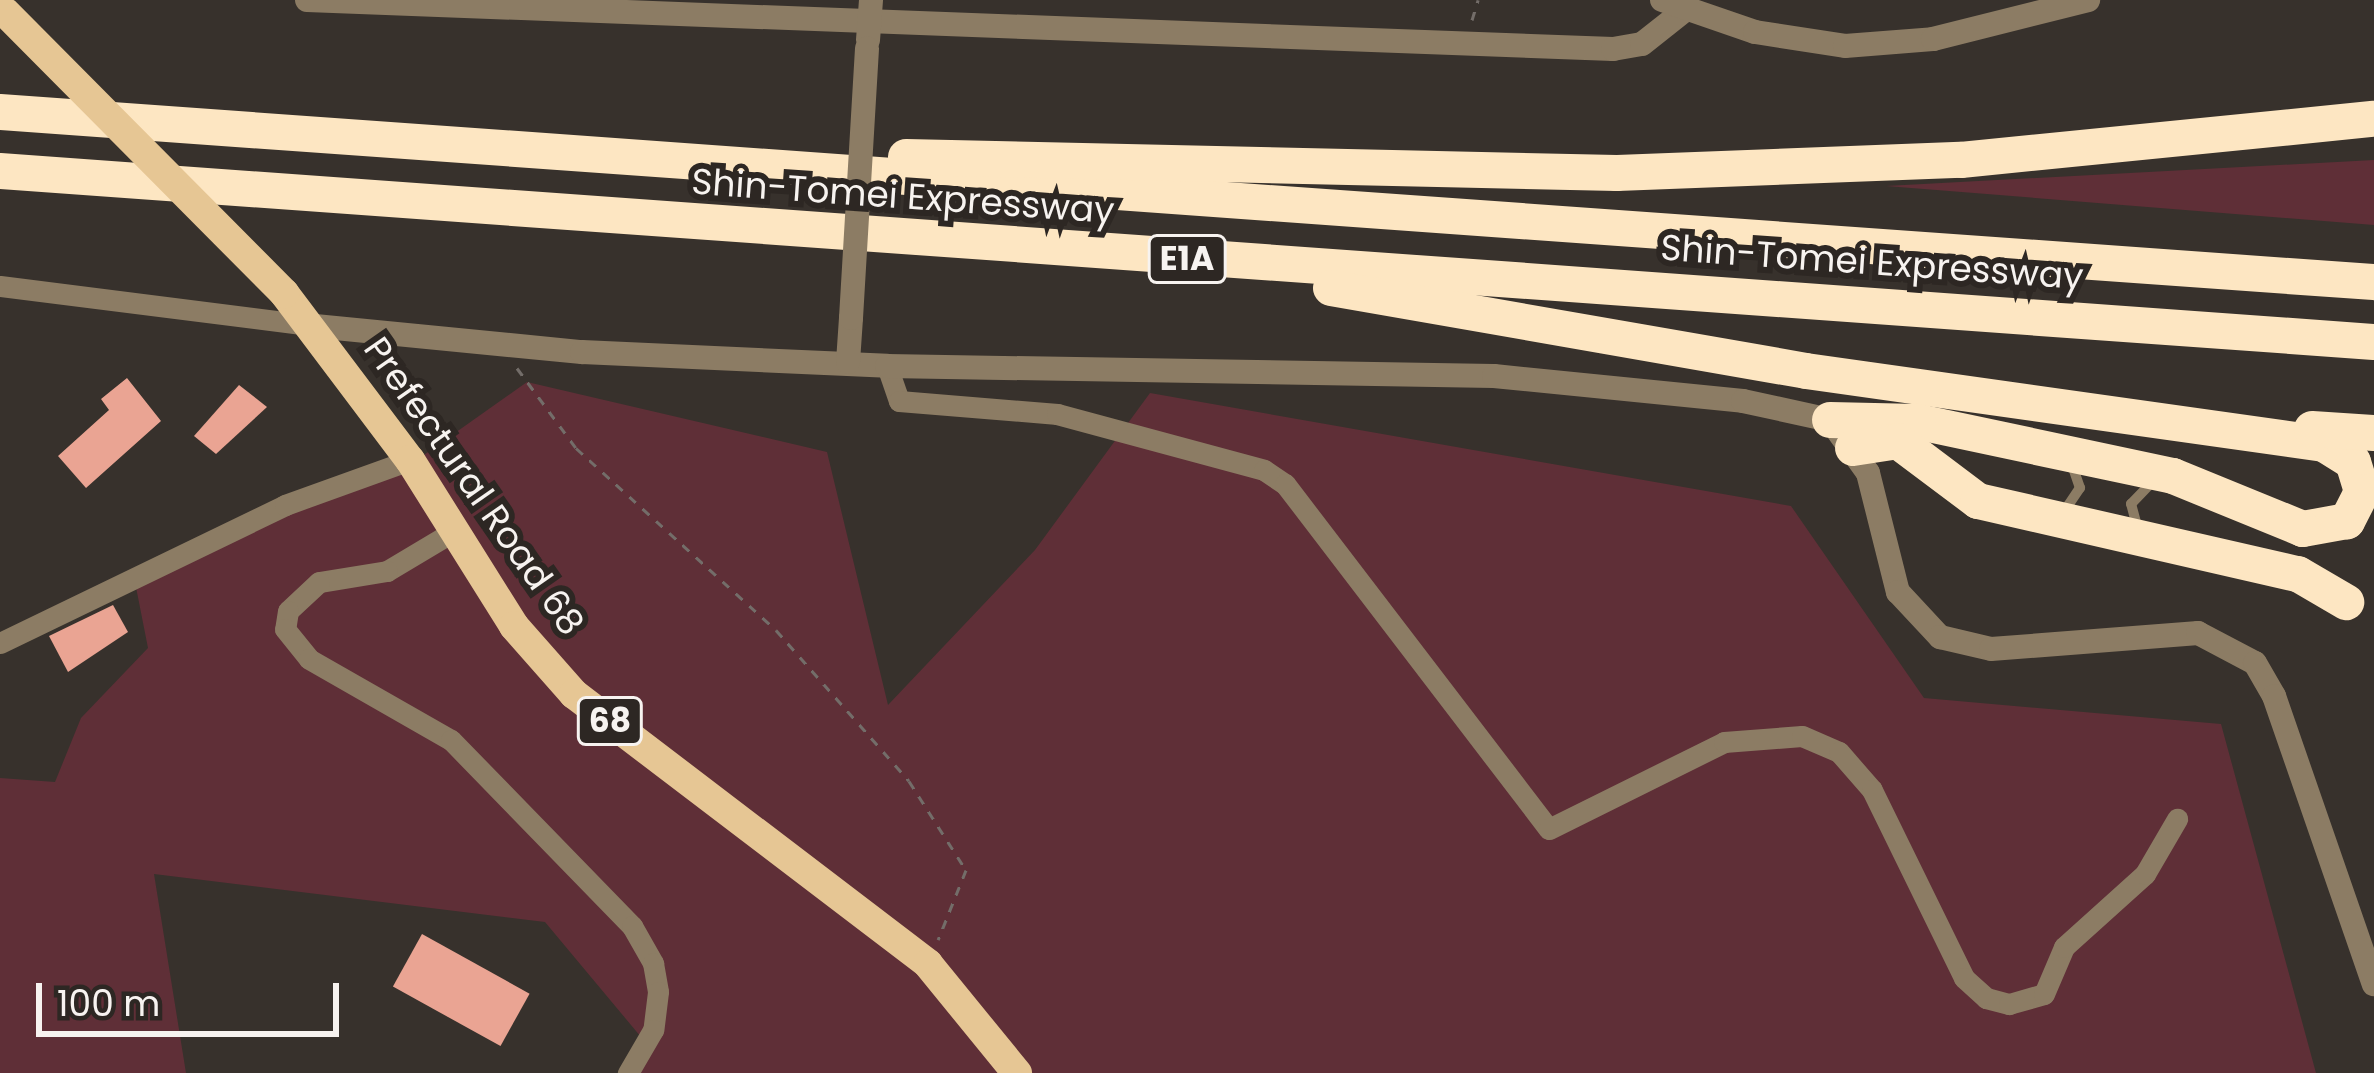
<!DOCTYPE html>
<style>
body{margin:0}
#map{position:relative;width:2374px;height:1073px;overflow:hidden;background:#37312c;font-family:Poppins,sans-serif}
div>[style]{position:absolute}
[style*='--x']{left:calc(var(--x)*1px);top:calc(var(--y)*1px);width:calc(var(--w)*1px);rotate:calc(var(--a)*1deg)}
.green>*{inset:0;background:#5f2f37}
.building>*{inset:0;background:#eaa493;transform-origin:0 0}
.path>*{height:3px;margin-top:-1.5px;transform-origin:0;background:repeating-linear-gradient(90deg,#736d69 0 9px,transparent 0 18px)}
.service>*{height:10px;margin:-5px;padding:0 5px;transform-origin:5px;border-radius:5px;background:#8c7c64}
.minor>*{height:21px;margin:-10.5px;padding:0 10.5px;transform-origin:10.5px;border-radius:10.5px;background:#8c7c64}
.tertiary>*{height:24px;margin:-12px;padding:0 12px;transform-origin:12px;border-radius:12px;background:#8c7c64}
.primary>*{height:30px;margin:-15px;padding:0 15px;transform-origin:15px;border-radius:15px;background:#e6c694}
.motorway>*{height:36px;margin:-18px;padding:0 18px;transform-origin:18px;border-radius:18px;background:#fde6c2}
.tertiary-bridge>*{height:24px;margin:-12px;padding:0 12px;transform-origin:12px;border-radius:12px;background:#8c7c64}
.primary-bridge>*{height:30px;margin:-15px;padding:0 15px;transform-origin:15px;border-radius:15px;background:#e6c694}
span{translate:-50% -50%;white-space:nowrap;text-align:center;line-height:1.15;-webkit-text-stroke:12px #2d2723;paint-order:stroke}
.shield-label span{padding:3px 9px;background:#2d2723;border:3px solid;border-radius:9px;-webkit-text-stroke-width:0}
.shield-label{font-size:33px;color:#f7f3f0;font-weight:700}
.street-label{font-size:36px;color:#f7f3f0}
.scale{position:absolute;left:36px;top:983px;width:303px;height:54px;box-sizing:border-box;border:6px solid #f7f3f0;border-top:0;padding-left:15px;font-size:36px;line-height:42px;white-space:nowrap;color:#f7f3f0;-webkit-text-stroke:9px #2d2723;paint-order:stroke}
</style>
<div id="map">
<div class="green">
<div style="clip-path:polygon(2374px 160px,2374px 225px,1886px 186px)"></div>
<div style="clip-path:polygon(527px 382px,827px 452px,888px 705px,1035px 550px,1150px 393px,1791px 506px,1924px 698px,2221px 724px,2316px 1073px,634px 1073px,646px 1043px,545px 922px,154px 874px,186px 1073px,0 1073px,0 778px,55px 782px,81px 718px,148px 648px,134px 577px,421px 457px)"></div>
</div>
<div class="building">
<div style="clip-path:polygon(127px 378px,161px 421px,86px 488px,58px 456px,109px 410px,101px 399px)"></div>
<div style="clip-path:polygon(239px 385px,267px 407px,216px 454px,194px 436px)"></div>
<div style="clip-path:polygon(113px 605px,128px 632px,68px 672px,49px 636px)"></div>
<div style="left:422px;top:934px;width:123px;height:60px;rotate:29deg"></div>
</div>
<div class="path">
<div style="--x:1472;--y:20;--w:21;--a:-73"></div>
<div style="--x:517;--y:368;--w:99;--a:53.6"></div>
<div style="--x:576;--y:448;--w:270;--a:42.3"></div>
<div style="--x:776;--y:630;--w:201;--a:48.6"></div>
<div style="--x:909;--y:781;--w:106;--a:57.4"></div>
<div style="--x:966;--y:870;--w:75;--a:111.8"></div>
</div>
<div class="service">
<div style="--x:2065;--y:510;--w:27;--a:-56"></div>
<div style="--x:2080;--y:488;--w:24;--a:-109"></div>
<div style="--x:2137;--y:526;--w:23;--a:-105"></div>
<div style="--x:2131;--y:504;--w:29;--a:-46"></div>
</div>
<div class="minor">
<div style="--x:0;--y:286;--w:318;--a:7.2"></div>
<div style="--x:887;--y:366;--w:37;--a:71"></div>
<div style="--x:899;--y:401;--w:159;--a:4.7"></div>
<div style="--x:1057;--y:414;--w:214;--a:15.1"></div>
<div style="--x:1264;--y:470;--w:25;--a:34"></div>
<div style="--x:1285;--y:484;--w:434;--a:52.6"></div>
<div style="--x:1549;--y:829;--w:195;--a:-26.4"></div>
<div style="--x:1724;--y:742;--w:78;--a:-4.4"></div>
<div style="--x:1802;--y:736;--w:40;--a:23.4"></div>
<div style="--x:1839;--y:752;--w:50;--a:49"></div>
<div style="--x:1872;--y:790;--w:209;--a:63.9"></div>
<div style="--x:1964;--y:978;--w:30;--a:42"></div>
<div style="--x:1986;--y:998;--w:24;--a:15"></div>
<div style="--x:2009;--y:1004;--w:36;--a:-16"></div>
<div style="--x:2044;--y:994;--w:51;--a:-66.9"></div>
<div style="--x:2064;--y:947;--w:109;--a:-42"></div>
<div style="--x:2145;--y:874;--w:64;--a:-59.8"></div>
<div style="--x:454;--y:531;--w:78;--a:149.2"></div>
<div style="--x:387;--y:571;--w:69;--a:170.8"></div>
<div style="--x:319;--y:582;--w:42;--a:136.9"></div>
<div style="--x:288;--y:611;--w:18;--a:99"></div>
<div style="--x:285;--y:629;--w:38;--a:51"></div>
<div style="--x:309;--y:659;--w:163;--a:29.7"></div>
<div style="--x:451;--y:740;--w:260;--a:45.8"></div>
<div style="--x:632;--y:926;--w:43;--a:60.4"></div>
<div style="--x:653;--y:963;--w:29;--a:80"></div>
<div style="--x:658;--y:992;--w:38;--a:97"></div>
<div style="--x:653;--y:1030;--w:50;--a:120.2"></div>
<div style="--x:0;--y:643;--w:317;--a:-25.8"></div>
<div style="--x:285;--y:505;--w:133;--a:-19.8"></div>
</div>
<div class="tertiary">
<div style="--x:307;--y:0;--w:1307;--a:2.15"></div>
<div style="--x:1613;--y:49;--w:29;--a:-10"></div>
<div style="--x:1642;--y:44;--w:55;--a:-38.3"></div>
<div style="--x:1662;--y:0;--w:98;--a:19"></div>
<div style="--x:1755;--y:32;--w:91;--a:8.8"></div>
<div style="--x:1845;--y:46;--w:88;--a:-4.5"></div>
<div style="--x:1933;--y:39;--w:160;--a:-14.1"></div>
<div style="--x:868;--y:40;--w:40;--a:-85.7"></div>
<div style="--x:315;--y:326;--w:268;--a:5.6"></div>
<div style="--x:582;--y:352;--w:305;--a:2.6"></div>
<div style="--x:887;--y:366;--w:607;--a:0.94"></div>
<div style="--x:1494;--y:376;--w:250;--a:5.7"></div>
<div style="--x:1743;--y:401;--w:89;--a:12.3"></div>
<div style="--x:1830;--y:420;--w:65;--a:54.4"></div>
<div style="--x:1868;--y:473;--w:123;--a:75.9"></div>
<div style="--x:1898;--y:592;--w:62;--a:47"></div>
<div style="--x:1940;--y:637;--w:52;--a:13.2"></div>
<div style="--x:1991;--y:649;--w:208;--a:-4.4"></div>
<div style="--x:2198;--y:633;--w:64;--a:27.8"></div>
<div style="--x:2255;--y:663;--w:38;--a:60"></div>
<div style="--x:2274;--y:696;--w:305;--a:70.9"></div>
<div style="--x:848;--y:362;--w:44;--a:-86.1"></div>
</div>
<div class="primary">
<div style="--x:284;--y:293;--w:209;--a:53"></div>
<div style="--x:410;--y:460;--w:196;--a:57.9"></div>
<div style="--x:514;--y:626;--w:91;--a:48.6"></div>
<div style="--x:574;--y:694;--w:445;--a:37.3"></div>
<div style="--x:928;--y:964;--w:141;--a:50.8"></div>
</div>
<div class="motorway">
<div style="--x:0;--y:112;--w:2380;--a:4.1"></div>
<div style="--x:906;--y:157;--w:711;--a:1.29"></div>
<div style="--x:1617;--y:173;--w:344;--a:-2.2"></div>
<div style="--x:1961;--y:160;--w:415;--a:-5.7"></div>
<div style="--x:0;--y:171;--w:2380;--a:4.12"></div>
<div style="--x:1331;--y:288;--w:482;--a:9.9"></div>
<div style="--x:1806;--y:371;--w:523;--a:8.02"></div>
<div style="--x:2324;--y:444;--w:34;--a:32"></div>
<div style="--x:2353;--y:462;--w:31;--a:73"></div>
<div style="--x:2362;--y:492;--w:33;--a:117"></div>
<div style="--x:2347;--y:521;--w:45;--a:169.7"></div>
<div style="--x:2303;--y:529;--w:140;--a:-157.8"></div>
<div style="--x:2173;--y:476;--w:261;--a:-168"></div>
<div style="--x:1918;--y:422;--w:88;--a:-178.7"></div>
<div style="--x:2312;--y:429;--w:62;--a:3.7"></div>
<div style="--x:1853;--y:448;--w:46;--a:-8.8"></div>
<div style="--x:1898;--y:441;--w:100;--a:36.9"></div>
<div style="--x:1978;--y:501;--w:328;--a:12.9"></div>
<div style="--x:2298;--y:574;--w:56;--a:30.3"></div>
</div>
<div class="tertiary-bridge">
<div style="--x:851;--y:318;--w:270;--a:-86.6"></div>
</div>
<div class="primary-bridge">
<div style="--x:6;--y:13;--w:395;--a:45.2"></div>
</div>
<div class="shield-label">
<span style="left:1187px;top:259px">E1A</span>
<span style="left:610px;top:721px">68</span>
</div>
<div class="street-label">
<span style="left:903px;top:196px;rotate:4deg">Shin-Tomei Expressway</span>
<span style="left:1872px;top:262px;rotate:4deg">Shin-Tomei Expressway</span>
<span style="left:474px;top:486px;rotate:55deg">Prefectural Road 68</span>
</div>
<div class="scale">100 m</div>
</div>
